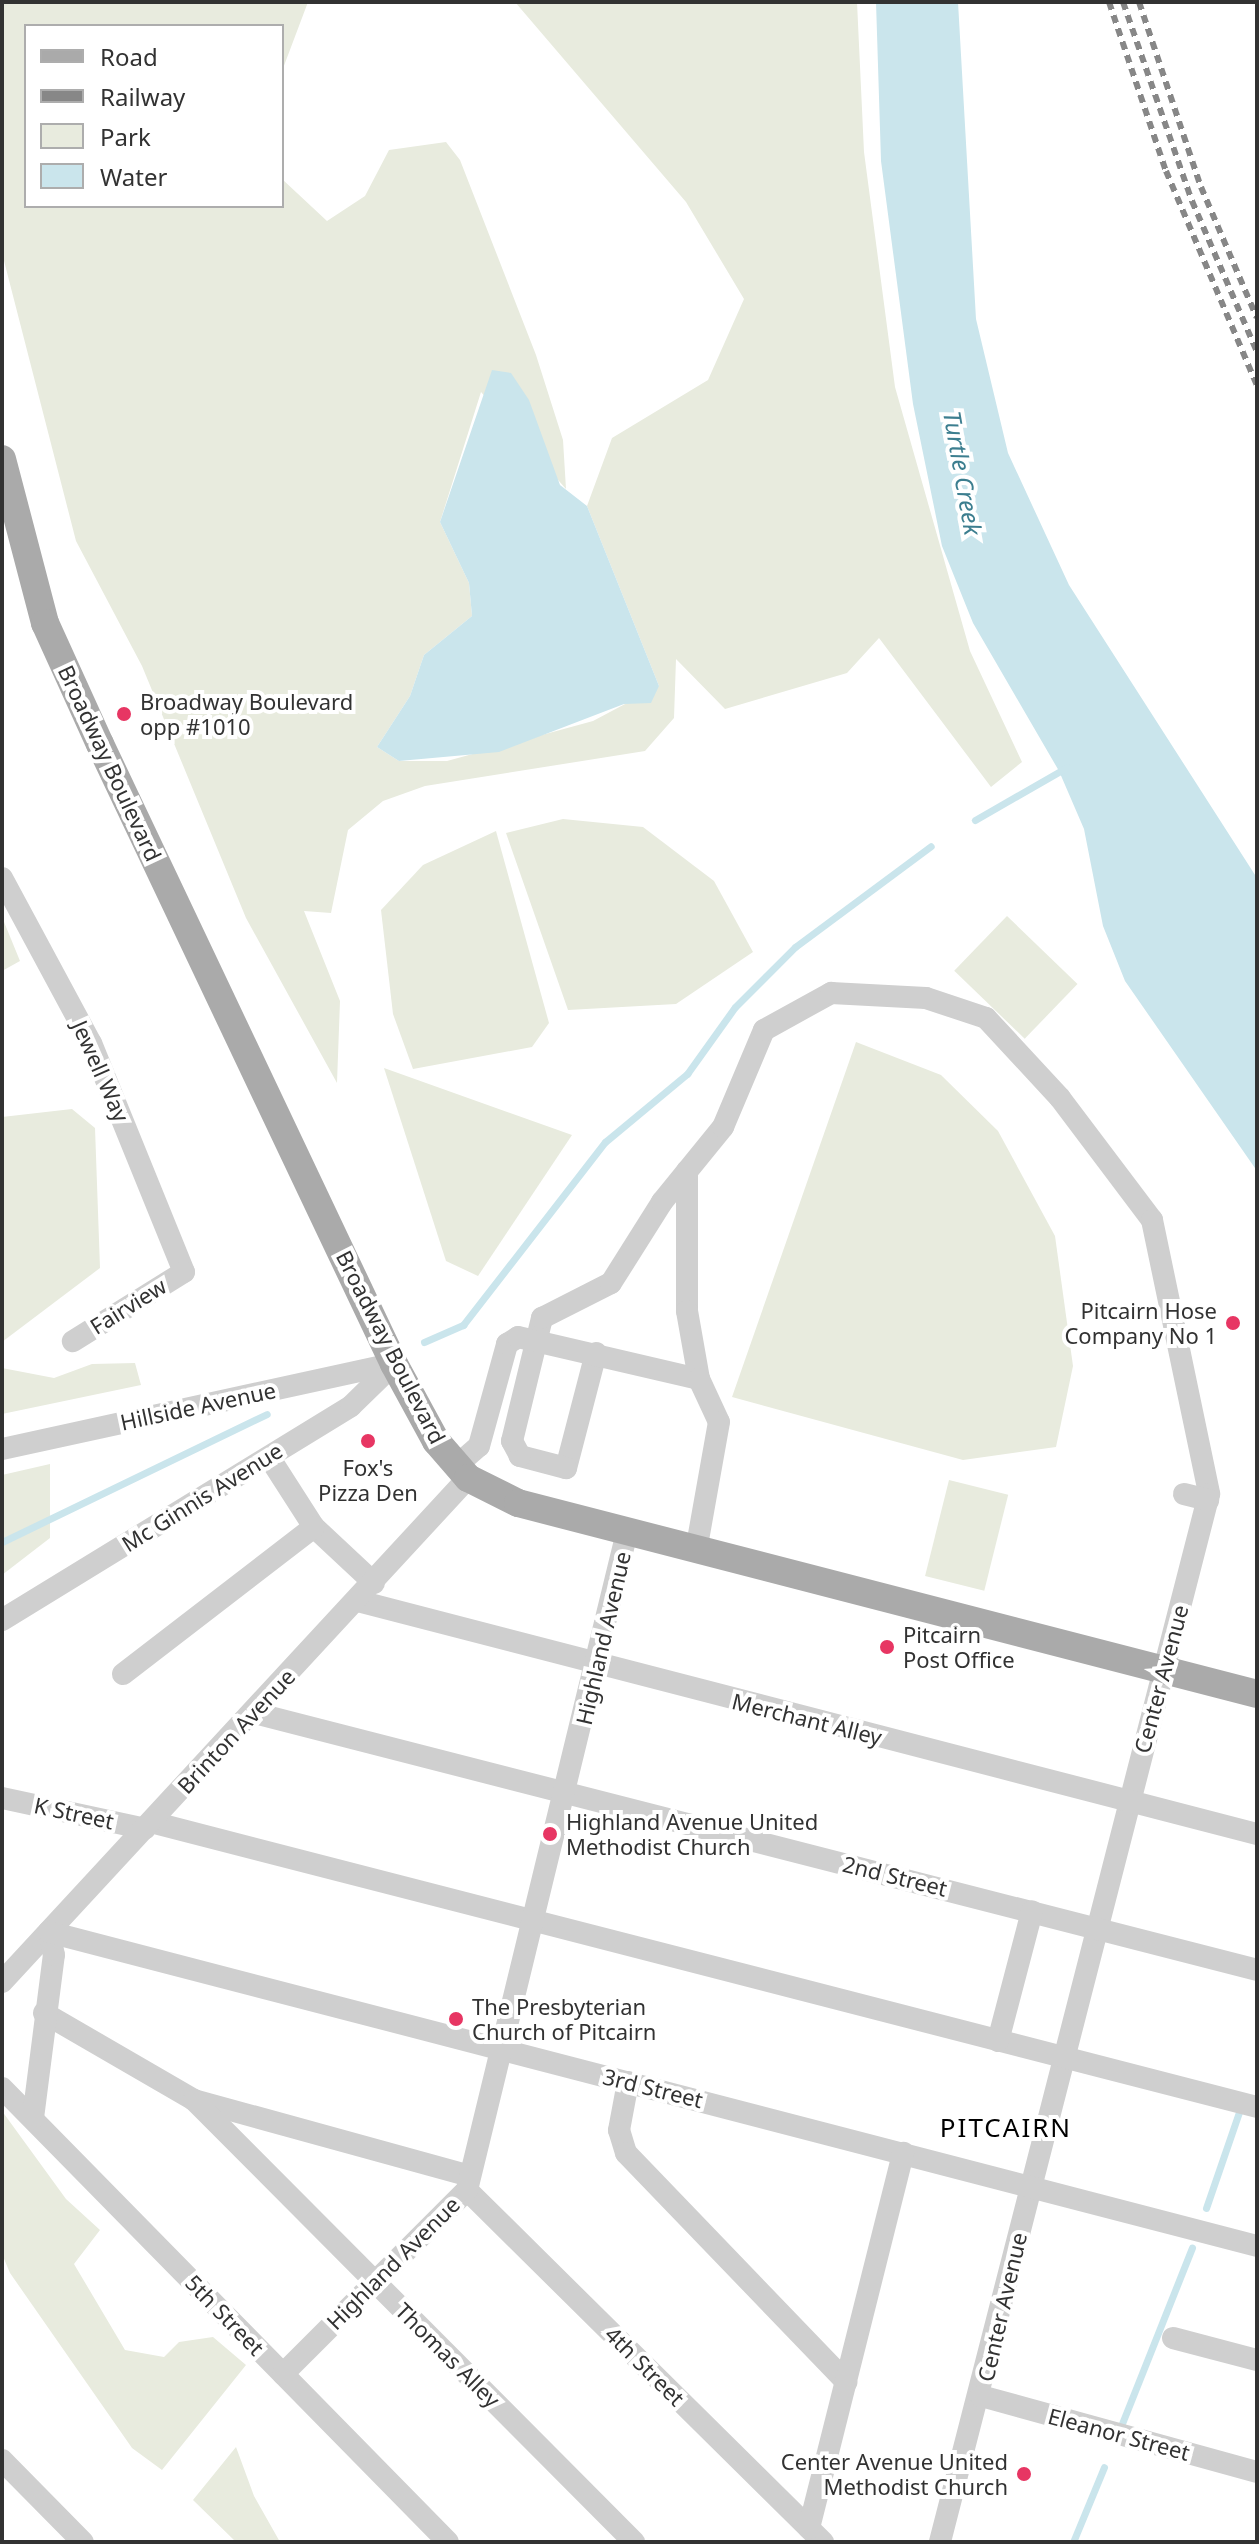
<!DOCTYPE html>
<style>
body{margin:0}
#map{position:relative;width:1259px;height:2544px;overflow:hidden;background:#fff;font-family:"Noto Sans",sans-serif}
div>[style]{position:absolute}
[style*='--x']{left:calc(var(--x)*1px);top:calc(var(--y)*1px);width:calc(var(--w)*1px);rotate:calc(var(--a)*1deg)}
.green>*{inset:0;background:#e8ebde;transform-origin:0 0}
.water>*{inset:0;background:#cae5ec}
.stream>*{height:7px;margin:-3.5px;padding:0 3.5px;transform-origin:3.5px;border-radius:3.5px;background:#cae5ec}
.minor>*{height:22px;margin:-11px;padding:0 11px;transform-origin:11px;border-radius:11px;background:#cfcfcf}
.major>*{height:28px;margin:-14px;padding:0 14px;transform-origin:14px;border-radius:14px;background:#aaa}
.rail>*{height:6px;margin-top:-3px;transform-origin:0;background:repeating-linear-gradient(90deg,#878787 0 8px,transparent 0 14px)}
.dots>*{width:22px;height:22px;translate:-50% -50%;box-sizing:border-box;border:4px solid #fff;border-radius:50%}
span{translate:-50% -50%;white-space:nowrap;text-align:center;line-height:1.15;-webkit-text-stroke:8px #fff;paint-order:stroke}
.poi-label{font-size:22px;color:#323232}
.left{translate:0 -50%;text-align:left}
.right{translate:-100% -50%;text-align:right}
.street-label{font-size:22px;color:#323232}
.water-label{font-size:24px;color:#3c7e8f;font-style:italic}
.quarter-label{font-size:26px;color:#000;letter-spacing:2px}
.frame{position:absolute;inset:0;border:4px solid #323232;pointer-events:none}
.legend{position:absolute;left:24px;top:24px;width:260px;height:184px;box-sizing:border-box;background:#fff;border:2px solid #adadad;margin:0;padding:10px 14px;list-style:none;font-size:24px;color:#323232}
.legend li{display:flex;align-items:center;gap:16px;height:40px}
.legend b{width:40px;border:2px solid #adadad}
</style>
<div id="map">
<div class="green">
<div style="clip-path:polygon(2px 2px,308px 2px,282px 71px,282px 26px,26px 26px,26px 206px,282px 206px,282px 179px,327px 221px,365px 196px,389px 150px,446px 142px,460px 160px,536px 355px,563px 440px,566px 489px,481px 392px,440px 522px,469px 583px,472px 616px,424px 655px,410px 696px,377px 747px,399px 761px,447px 761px,593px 721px,659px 686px,587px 506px,612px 438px,708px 380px,744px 299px,686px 202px,515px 2px,857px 2px,864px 152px,895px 387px,970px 651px,1022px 762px,991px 787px,879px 638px,847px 673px,725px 709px,676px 659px,674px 718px,645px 751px,425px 786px,383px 801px,348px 830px,331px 913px,304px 911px,340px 1001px,337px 1083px,246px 918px,142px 666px,76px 541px,2px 253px)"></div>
<div style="clip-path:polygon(563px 819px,643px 827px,714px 881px,753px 952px,676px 1004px,568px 1010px,506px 833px)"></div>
<div style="clip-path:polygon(496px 831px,549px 1023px,532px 1047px,413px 1069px,393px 1014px,381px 910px,423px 865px)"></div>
<div style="left:1007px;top:916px;width:98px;height:76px;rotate:44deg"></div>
<div style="clip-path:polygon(2px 917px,20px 961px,2px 971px)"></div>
<div style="clip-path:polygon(856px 1042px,941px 1075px,998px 1131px,1055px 1236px,1073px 1366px,1056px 1447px,963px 1460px,732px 1397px)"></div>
<div style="clip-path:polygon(384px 1068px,572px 1135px,478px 1276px,446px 1261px)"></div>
<div style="clip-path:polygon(72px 1109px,95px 1128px,100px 1268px,2px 1342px,2px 1117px)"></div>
<div style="clip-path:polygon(135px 1363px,141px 1385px,2px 1414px,2px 1368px,54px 1378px,92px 1364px)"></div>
<div style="clip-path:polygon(50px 1464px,50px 1538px,2px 1575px,2px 1475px)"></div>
<div style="left:949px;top:1480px;width:61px;height:99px;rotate:14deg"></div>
<div style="clip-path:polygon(2px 2111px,66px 2199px,100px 2230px,74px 2264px,125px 2350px,164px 2357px,179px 2342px,213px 2337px,246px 2365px,162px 2470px,132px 2448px,10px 2273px,2px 2254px)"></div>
<div style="clip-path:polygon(236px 2447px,254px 2496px,280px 2542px,236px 2542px,193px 2500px)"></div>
</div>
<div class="water">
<div style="clip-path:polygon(876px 2px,958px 2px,976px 319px,1008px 453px,1069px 585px,1257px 878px,1257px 1171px,1125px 981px,1103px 926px,1084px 829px,1059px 771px,973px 623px,942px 546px,913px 404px,881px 161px)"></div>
<div style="clip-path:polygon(492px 370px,511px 373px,529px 400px,560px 485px,587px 506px,659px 686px,651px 703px,624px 704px,499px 752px,399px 761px,377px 747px,410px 696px,424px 655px,472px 616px,469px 583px,440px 522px)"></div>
</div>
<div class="stream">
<div style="--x:975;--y:820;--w:106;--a:-29.9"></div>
<div style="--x:424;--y:1342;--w:43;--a:-23.6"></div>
<div style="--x:463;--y:1325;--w:232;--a:-52.2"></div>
<div style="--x:605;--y:1142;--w:107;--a:-39.7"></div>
<div style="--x:687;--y:1074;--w:82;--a:-54.4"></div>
<div style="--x:735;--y:1007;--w:85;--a:-45"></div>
<div style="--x:795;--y:947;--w:169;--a:-36.6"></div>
<div style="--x:2;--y:1542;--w:294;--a:-25.8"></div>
<div style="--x:1206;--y:2208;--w:105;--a:-71"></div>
<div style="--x:1121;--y:2426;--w:192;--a:-68.3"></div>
<div style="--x:1073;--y:2542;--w:81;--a:-67.5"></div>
</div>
<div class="minor">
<div style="--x:2;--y:878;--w:187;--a:61.7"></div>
<div style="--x:91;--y:1043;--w:247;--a:67.9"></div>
<div style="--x:184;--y:1272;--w:131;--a:148.1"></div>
<div style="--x:687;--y:1171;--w:140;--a:90"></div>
<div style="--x:687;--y:1311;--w:69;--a:80"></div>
<div style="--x:596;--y:1353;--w:119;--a:104.6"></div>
<div style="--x:566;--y:1468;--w:48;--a:-165.4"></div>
<div style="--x:520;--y:1456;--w:17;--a:-118"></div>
<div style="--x:512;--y:1441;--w:127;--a:-76.3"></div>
<div style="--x:542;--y:1318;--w:77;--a:-26.9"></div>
<div style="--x:611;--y:1283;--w:96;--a:-57.8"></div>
<div style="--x:662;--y:1202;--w:97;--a:-50.9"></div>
<div style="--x:723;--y:1127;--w:105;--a:-67.1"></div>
<div style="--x:764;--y:1030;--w:77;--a:-28.9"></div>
<div style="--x:831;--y:993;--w:95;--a:3"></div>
<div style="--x:926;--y:998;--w:63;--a:18.4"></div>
<div style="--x:986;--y:1018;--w:109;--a:47.2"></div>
<div style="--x:1060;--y:1098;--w:153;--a:53"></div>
<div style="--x:1152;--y:1220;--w:280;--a:78.2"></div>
<div style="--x:1209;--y:1494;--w:1082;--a:104.4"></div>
<div style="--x:2;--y:1449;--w:400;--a:-12.3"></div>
<div style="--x:269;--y:1457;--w:83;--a:57.3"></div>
<div style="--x:314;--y:1527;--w:82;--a:43"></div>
<div style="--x:456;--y:1466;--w:30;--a:-41"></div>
<div style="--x:479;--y:1446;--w:106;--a:-74.6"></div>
<div style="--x:507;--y:1344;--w:13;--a:-32"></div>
<div style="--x:518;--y:1337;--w:186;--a:13.1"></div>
<div style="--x:699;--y:1379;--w:47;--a:65.1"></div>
<div style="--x:719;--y:1422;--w:131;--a:100.1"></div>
<div style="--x:1184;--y:1494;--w:25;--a:14"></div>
<div style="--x:358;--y:1601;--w:929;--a:14.53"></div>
<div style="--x:2;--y:1620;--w:409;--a:-31.5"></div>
<div style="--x:351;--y:1406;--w:60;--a:-44.3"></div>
<div style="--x:123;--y:1674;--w:241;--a:-37.6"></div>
<div style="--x:254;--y:1713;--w:1035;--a:14.37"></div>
<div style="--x:2;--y:1798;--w:146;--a:12.2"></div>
<div style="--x:151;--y:1822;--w:1142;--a:14.45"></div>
<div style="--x:2;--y:1982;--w:686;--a:-47.24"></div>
<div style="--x:44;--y:2013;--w:173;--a:30.1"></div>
<div style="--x:194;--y:2100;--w:285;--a:15.4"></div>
<div style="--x:998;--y:2041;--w:134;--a:-75.3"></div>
<div style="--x:628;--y:2082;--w:49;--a:100.6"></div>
<div style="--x:619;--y:2130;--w:24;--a:73"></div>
<div style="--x:626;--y:2153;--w:318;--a:46.1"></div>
<div style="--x:2;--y:2088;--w:636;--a:45.51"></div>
<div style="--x:194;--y:2100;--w:624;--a:45.13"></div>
<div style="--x:33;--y:2118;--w:164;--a:-82.7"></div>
<div style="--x:54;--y:1955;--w:24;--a:-102"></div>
<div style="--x:49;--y:1932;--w:1248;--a:14.57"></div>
<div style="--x:467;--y:2190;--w:501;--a:44.68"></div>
<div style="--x:1173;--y:2338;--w:87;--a:14.7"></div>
<div style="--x:283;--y:2374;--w:260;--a:-45"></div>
<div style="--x:467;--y:2190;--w:677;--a:-76.33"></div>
<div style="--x:981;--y:2396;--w:286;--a:15.4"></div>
<div style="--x:2;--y:2460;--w:115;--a:45.4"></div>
<div style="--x:809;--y:2528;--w:387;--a:-75.9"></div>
</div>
<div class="major">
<div style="--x:2;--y:459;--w:170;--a:75.3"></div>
<div style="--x:45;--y:623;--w:133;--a:65.6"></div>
<div style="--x:100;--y:744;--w:686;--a:64.63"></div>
<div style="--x:394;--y:1364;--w:88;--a:61.4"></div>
<div style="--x:436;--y:1441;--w:49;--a:49.1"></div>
<div style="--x:468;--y:1478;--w:56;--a:26.6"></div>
<div style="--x:518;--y:1503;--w:763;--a:14.49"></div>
</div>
<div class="rail">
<div style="--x:1109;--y:2;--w:178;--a:71.4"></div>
<div style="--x:1166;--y:171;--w:233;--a:67"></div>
<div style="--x:1123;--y:2;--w:211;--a:70.9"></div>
<div style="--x:1192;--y:201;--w:164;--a:66.7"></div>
<div style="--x:1139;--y:2;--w:195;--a:71.5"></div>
<div style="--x:1201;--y:187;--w:142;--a:66.9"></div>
</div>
<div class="dots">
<div style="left:124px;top:714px;background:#e73663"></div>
<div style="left:1233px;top:1323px;background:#e73663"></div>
<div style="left:368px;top:1441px;background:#e73663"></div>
<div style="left:887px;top:1647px;background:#e73663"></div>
<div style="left:550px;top:1834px;background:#e73663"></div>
<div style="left:456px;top:2019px;background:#e73663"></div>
<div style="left:1024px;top:2474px;background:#e73663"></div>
</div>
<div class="poi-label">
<span class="left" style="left:140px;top:714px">Broadway Boulevard<br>opp #1010</span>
<span class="right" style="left:1217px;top:1323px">Pitcairn Hose<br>Company No 1</span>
<span style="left:368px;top:1480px">Fox's<br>Pizza Den</span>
<span class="left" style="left:903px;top:1647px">Pitcairn<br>Post Office</span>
<span class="left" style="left:566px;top:1834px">Highland Avenue United<br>Methodist Church</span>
<span class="left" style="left:472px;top:2019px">The Presbyterian<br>Church of Pitcairn</span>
<span class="right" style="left:1008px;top:2474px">Center Avenue United<br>Methodist Church</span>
</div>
<div class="street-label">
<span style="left:110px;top:763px;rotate:65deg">Broadway Boulevard</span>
<span style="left:101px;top:1071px;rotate:66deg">Jewell Way</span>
<span style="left:128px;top:1306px;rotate:-32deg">Fairview</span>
<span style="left:391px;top:1347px;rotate:63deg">Broadway Boulevard</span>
<span style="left:198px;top:1406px;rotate:-12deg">Hillside Avenue</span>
<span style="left:202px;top:1497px;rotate:-32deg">Mc Ginnis Avenue</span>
<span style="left:603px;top:1638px;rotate:-77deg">Highland Avenue</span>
<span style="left:1161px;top:1679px;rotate:-75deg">Center Avenue</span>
<span style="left:807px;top:1719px;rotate:14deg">Merchant Alley</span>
<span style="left:236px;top:1731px;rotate:-47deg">Brinton Avenue</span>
<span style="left:74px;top:1813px;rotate:12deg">K Street</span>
<span style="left:895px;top:1876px;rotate:14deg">2nd Street</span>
<span style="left:653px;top:2088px;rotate:14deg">3rd Street</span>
<span style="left:393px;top:2263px;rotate:-45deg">Highland Avenue</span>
<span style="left:1002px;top:2307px;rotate:-77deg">Center Avenue</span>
<span style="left:225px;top:2315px;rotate:46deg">5th Street</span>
<span style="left:448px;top:2355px;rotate:45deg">Thomas Alley</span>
<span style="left:645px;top:2366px;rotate:45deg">4th Street</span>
<span style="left:1119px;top:2434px;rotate:15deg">Eleanor Street</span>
</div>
<div class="water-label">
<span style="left:963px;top:473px;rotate:80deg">Turtle Creek</span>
</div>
<div class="quarter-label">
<span style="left:1006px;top:2128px">PITCAIRN</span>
</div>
<div class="frame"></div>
<ul class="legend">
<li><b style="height:10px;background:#aaa"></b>Road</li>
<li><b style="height:10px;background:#878787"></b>Railway</li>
<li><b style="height:22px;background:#e8ebde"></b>Park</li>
<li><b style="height:22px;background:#cae5ec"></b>Water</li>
</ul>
</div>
